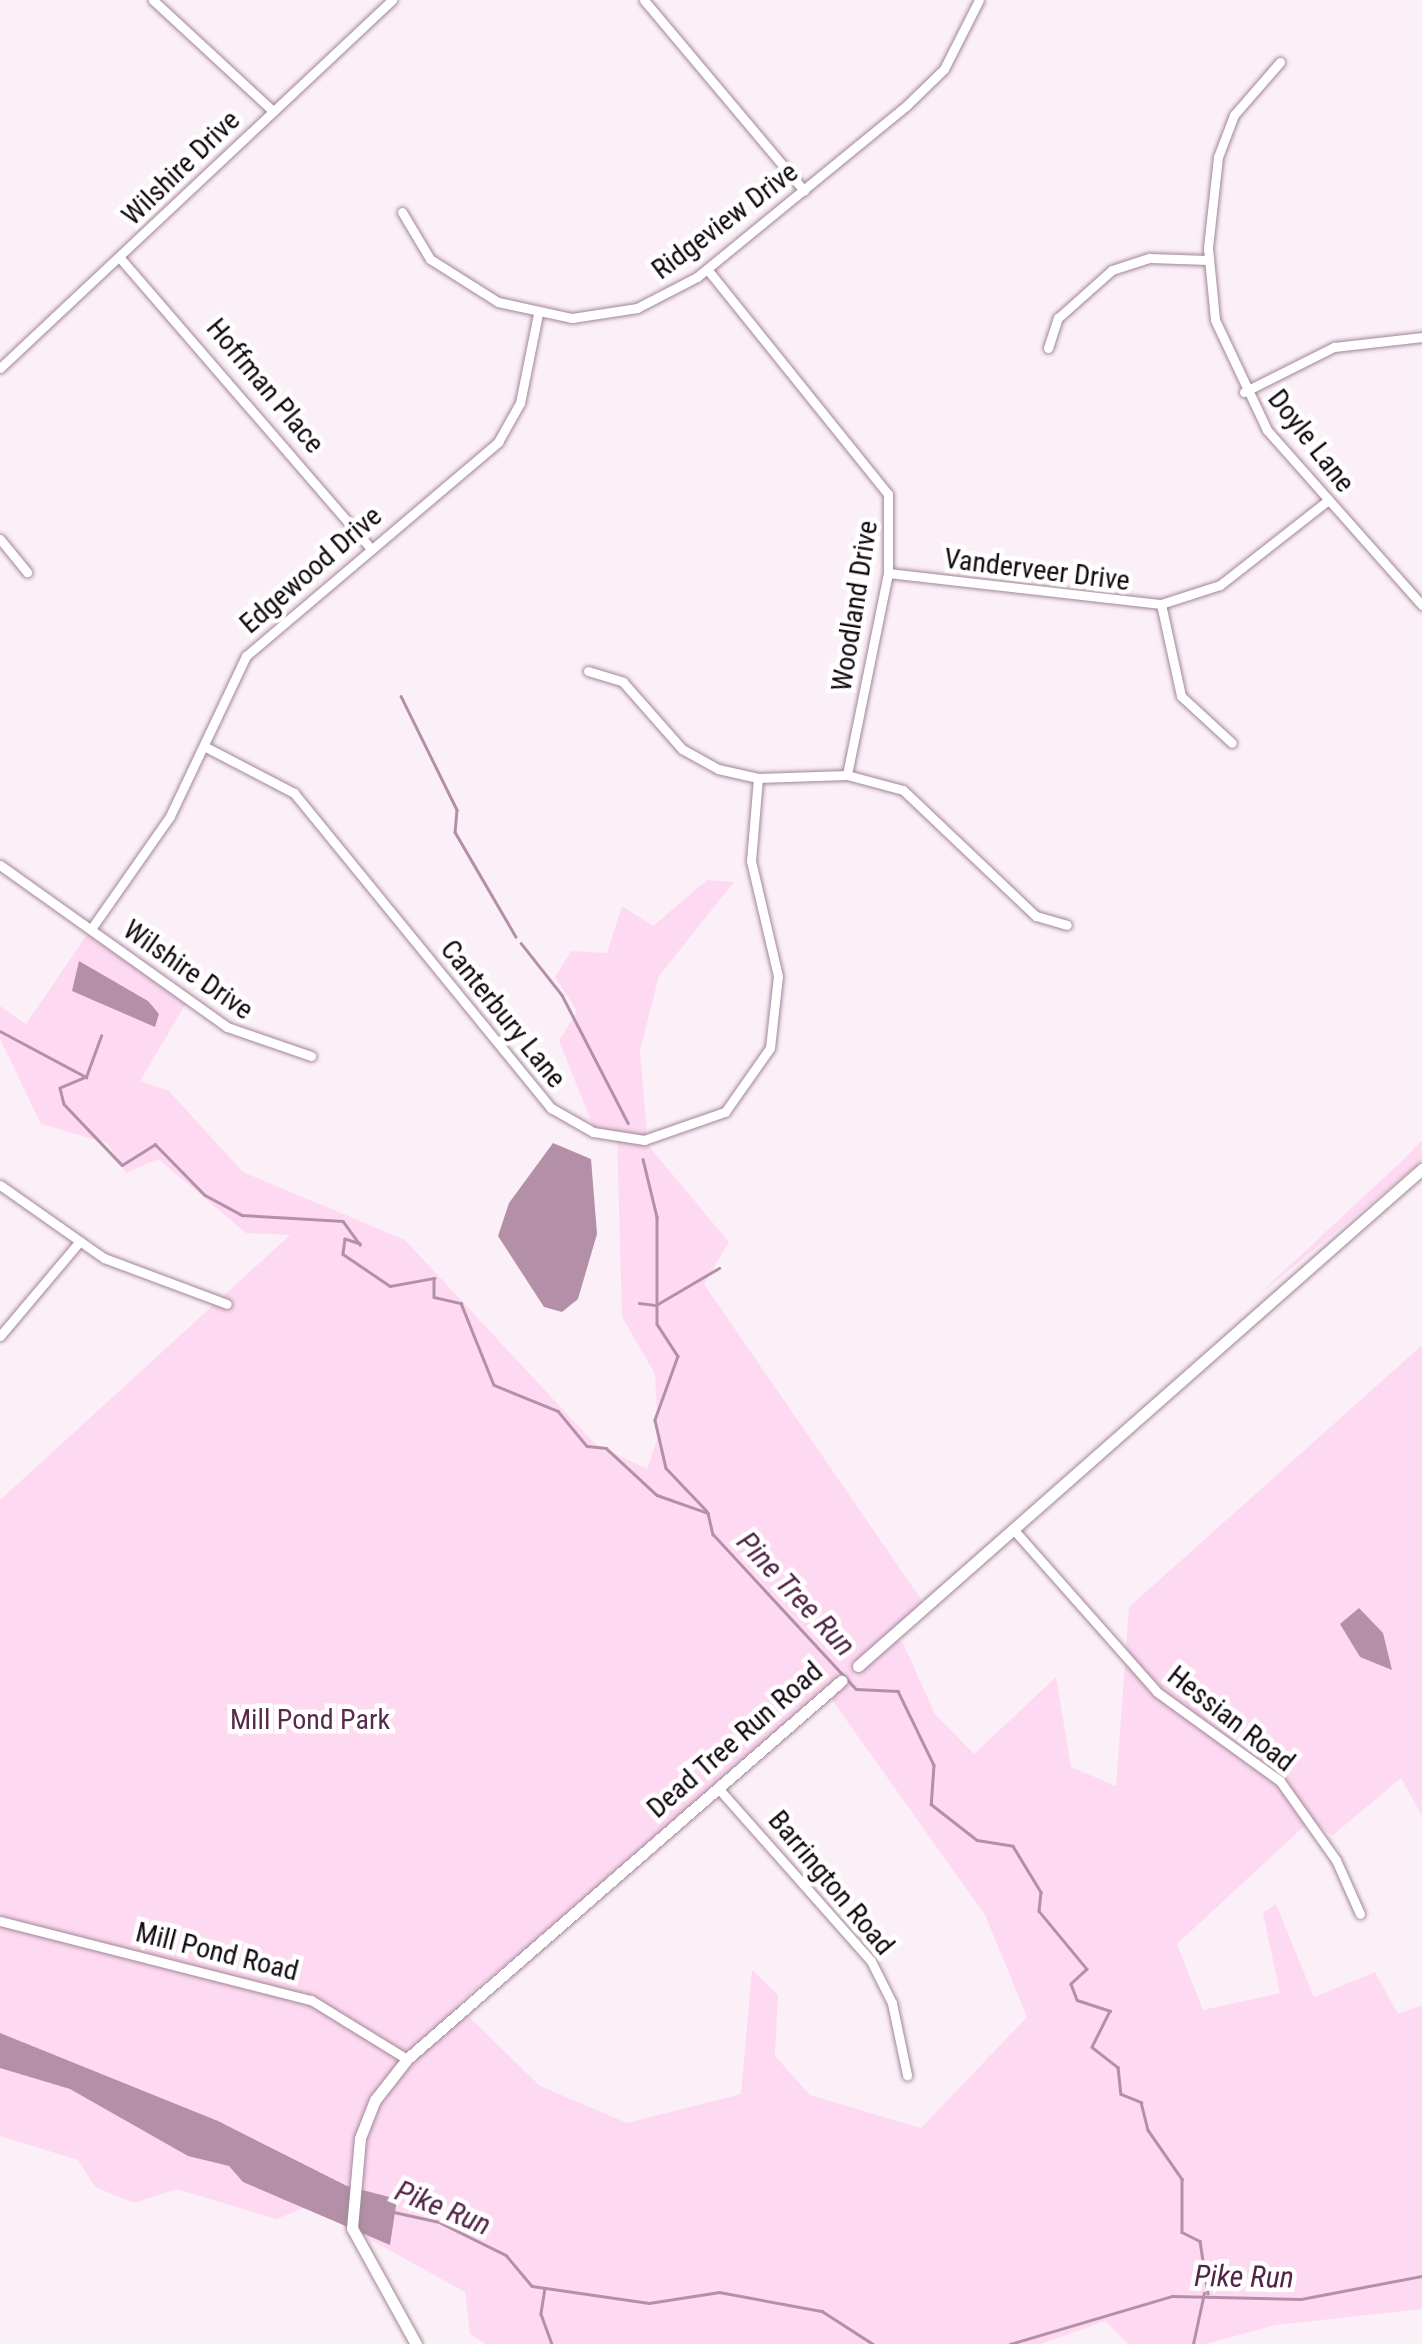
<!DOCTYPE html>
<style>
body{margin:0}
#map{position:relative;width:1422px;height:2344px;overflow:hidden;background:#fcf0f8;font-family:"Roboto Condensed",sans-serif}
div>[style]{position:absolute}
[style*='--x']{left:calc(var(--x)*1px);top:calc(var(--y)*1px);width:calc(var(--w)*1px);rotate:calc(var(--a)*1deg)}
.green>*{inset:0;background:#fedaf2}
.water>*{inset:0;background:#b390a8}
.stream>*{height:2.5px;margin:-1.25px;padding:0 1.25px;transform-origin:1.25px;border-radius:1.25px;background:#b390a8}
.roads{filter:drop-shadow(0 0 2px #a18698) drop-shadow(0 0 2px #a18698)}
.street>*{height:9px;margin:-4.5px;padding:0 4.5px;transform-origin:4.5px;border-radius:4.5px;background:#fff}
.secondary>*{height:11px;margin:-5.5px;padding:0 5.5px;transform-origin:5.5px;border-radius:5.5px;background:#fff}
span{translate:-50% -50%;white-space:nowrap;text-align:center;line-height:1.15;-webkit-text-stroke:9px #fff;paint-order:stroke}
.street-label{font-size:28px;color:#130910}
.park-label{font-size:28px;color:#57294b}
.water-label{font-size:30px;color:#522446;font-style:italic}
</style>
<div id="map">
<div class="green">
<div style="clip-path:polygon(evenodd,707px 880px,734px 882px,659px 976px,640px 1051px,648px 1145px,729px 1242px,704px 1284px,925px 1605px,890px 1635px,903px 1643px,935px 1714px,974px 1754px,1056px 1677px,1071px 1767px,1116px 1786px,1129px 1607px,1422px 1345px,1422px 1816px,1401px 1778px,1332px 1836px,1311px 1820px,1177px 1944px,1203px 2010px,1280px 1993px,1263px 1913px,1276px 1904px,1314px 1997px,1375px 1972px,1398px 2014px,1422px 2005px,1422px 2309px,1276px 2325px,1206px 2344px,1128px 2344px,1105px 2321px,1041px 2344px,485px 2344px,470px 2334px,465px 2292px,309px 2206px,276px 2219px,177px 2189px,134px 2203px,95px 2187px,78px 2160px,0 2136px,0 1500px,290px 1235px,246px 1233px,158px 1159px,126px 1173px,107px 1143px,41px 1124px,0 1039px,0 1006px,26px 1024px,92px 927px,191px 995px,140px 1081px,169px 1091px,243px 1172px,405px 1240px,595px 1444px,647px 1469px,658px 1436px,655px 1374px,622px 1317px,617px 1136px,595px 1131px,559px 1041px,577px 1011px,555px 977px,571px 951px,607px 953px,622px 906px,653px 926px,707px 880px,830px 1697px,985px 1915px,1027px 2017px,921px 2128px,810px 2095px,775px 2056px,778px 1995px,752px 1970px,741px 2094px,627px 2123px,540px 2086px,457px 2005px,830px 1697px)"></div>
<div style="clip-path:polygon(1422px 1140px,1422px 1161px,1255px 1298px,1405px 1158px)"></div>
</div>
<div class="water">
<div style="clip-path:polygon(79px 961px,148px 1001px,159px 1014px,155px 1027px,72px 991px)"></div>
<div style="clip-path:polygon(553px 1143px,591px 1159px,597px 1234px,578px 1299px,562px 1312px,544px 1307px,498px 1236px,509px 1203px)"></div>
<div style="clip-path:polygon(1359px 1608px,1383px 1633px,1392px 1670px,1360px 1657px,1340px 1624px)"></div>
<div style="clip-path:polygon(0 2033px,218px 2121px,347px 2186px,397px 2199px,390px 2245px,243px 2182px,229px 2166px,188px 2156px,70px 2089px,0 2068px)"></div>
</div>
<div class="stream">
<div style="--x:401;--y:696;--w:127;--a:63.8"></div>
<div style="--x:457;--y:810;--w:22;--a:95"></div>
<div style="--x:455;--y:832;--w:121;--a:59.8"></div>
<div style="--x:521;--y:943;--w:66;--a:51.7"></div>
<div style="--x:562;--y:995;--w:144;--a:62.7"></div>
<div style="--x:0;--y:1031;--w:98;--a:28.1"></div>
<div style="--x:86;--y:1077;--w:28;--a:157"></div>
<div style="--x:60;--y:1088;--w:16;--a:76"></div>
<div style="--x:64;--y:1104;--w:84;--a:46.4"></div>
<div style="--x:122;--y:1165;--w:39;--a:-32"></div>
<div style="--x:155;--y:1144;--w:71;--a:45.6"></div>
<div style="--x:205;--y:1195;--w:42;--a:28.4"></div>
<div style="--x:242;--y:1215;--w:101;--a:3.4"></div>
<div style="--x:343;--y:1221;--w:29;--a:54"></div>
<div style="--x:360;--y:1244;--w:16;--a:-162"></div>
<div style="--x:345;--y:1239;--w:15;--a:98"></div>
<div style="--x:343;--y:1254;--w:57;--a:34.2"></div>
<div style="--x:390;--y:1286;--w:45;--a:-10.3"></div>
<div style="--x:434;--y:1278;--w:19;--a:90"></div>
<div style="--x:434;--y:1297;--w:28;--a:13"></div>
<div style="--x:461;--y:1303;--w:88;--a:68.1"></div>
<div style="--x:494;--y:1385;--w:69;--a:22.1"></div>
<div style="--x:558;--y:1411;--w:45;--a:50.4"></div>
<div style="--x:587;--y:1446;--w:19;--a:6"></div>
<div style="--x:606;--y:1448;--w:69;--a:42.7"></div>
<div style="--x:657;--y:1495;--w:54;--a:19.4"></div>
<div style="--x:708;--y:1513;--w:22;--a:77"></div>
<div style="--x:713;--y:1534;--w:211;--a:47.3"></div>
<div style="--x:856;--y:1689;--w:42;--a:2.7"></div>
<div style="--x:898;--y:1691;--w:82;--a:64.1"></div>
<div style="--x:934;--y:1765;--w:39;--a:94"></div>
<div style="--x:931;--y:1804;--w:58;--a:38"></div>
<div style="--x:977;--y:1840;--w:36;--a:9"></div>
<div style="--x:1013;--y:1846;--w:54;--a:58.7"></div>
<div style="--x:1041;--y:1892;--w:19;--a:96"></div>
<div style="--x:1039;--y:1911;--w:75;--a:50.4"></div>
<div style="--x:1087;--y:1969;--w:22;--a:137"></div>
<div style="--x:1071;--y:1984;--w:17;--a:69"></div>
<div style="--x:1077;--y:2000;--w:35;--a:18"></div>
<div style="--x:1110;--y:2011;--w:40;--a:116.6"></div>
<div style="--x:1092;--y:2047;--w:33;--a:38"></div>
<div style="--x:1118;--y:2067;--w:27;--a:84"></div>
<div style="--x:1121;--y:2094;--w:22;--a:22"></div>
<div style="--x:1141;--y:2102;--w:29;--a:76"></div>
<div style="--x:1148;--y:2130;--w:60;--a:55.2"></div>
<div style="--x:1182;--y:2179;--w:53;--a:90"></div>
<div style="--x:1182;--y:2232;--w:20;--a:27"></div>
<div style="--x:1200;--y:2241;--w:53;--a:81.3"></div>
<div style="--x:86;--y:1077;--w:44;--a:-69.9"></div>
<div style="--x:643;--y:1159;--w:60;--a:76.4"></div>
<div style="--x:657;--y:1217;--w:107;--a:90"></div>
<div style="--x:657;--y:1324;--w:38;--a:57"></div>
<div style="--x:678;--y:1356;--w:68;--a:109.8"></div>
<div style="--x:655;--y:1420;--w:49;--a:77.1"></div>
<div style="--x:666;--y:1468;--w:59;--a:46.4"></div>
<div style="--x:639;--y:1303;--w:17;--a:7"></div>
<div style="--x:656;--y:1305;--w:73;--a:-30.4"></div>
<div style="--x:394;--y:2212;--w:46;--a:12.5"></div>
<div style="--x:439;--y:2222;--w:75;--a:26.2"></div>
<div style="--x:506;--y:2255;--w:40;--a:50"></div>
<div style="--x:532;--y:2286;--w:118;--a:8.3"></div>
<div style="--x:649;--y:2303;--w:71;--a:-8.9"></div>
<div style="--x:719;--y:2292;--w:105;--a:10.5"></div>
<div style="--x:822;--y:2311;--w:61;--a:32.9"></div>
<div style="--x:545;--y:2288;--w:26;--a:99"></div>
<div style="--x:541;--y:2314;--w:32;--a:70"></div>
<div style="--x:1010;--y:2344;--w:169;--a:-16.5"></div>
<div style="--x:1172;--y:2296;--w:129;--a:1.3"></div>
<div style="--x:1301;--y:2299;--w:123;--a:-10.8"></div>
<div style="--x:1193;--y:2344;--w:52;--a:-77.8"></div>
</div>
<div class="roads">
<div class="street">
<div style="--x:153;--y:0;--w:163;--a:42.8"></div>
<div style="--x:644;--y:0;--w:249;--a:50"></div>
<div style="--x:1280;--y:62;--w:70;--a:131"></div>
<div style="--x:1234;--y:115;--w:45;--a:110.9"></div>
<div style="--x:1218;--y:157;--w:92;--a:96.3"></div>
<div style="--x:1208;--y:248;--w:72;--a:84.4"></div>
<div style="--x:1215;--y:320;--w:122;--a:64.7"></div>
<div style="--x:1267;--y:430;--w:234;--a:48.5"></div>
<div style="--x:402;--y:212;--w:55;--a:59.2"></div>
<div style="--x:430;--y:259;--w:80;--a:32.3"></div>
<div style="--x:498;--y:302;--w:76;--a:12.2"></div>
<div style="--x:572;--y:318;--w:66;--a:-8.7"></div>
<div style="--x:637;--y:308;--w:68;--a:-27.3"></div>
<div style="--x:697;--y:277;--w:270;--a:-39.3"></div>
<div style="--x:906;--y:106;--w:53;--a:-44.2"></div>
<div style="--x:944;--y:69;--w:77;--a:-63.1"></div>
<div style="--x:120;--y:258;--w:383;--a:49.2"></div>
<div style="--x:707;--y:269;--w:289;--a:51.2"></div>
<div style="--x:888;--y:494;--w:79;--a:90"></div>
<div style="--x:888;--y:573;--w:206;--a:101.5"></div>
<div style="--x:1048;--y:348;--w:32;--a:-72"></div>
<div style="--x:1058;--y:318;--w:72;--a:-41.6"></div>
<div style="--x:1112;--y:270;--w:40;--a:-18"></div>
<div style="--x:1150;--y:258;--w:58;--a:2"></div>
<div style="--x:0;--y:368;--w:538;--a:-43.19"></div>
<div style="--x:1244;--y:392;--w:101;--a:-26.6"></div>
<div style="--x:1334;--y:347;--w:89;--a:-6.5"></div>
<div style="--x:0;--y:539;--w:43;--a:50.7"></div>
<div style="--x:888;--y:573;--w:275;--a:6.5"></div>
<div style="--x:1161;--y:604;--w:62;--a:-17.9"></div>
<div style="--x:1220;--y:585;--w:136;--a:-38.1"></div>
<div style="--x:1161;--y:604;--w:94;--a:77.7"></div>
<div style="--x:1181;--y:696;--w:69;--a:42.7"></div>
<div style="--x:588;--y:671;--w:37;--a:17"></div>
<div style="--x:623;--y:682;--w:89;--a:48.6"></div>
<div style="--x:682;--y:749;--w:41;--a:29.1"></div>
<div style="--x:718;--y:769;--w:41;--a:12.7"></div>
<div style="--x:758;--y:778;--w:89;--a:-1.9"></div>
<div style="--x:847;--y:775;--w:58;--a:15"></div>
<div style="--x:903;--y:790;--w:183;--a:43.5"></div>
<div style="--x:1036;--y:916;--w:32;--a:16"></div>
<div style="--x:204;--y:746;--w:102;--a:27.6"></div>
<div style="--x:294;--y:793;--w:407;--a:50.8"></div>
<div style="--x:551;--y:1108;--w:48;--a:29.7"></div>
<div style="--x:593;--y:1132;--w:52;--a:8.9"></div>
<div style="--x:644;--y:1140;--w:86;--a:-19.1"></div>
<div style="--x:725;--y:1112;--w:78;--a:-54.9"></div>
<div style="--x:770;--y:1048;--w:72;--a:-83.7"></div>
<div style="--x:778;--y:976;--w:118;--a:-103.2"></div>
<div style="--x:751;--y:861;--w:83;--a:-85.2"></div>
<div style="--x:0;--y:865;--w:279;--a:35.5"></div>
<div style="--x:227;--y:1027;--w:89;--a:19"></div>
<div style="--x:91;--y:929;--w:138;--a:-55"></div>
<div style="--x:170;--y:816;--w:177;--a:-64.6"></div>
<div style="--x:246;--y:656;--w:331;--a:-40.3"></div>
<div style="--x:498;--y:442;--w:45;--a:-60.6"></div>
<div style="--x:520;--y:403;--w:91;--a:-78.6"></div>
<div style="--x:0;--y:1185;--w:127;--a:35.1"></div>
<div style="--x:104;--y:1258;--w:131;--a:20.5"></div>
<div style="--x:0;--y:1336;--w:124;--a:-49.9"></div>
<div style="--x:1013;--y:1529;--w:217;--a:48.5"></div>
<div style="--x:1157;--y:1692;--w:152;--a:35.9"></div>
<div style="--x:1280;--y:1781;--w:97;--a:54.7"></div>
<div style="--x:1336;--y:1860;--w:59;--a:66"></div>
<div style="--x:718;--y:1788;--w:231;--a:48.5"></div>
<div style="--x:871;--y:1961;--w:47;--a:63.4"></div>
<div style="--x:892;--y:2003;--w:74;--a:78.2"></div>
<div style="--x:0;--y:1921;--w:321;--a:14.3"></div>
<div style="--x:311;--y:2000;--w:113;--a:31.6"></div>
</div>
<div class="secondary">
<div style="--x:858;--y:1666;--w:752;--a:-41.39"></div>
<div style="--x:416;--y:2344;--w:132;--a:-118.9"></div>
<div style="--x:352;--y:2228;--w:90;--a:-84.9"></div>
<div style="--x:360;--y:2138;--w:41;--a:-68.5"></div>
<div style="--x:375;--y:2100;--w:52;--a:-52"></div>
<div style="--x:407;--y:2059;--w:576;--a:-41.05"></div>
</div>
</div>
<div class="street-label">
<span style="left:181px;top:168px;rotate:-44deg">Wilshire Drive</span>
<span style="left:725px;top:221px;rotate:-37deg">Ridgeview Drive</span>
<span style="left:265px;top:386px;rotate:50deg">Hoffman Place</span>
<span style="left:1311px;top:441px;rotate:52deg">Doyle Lane</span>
<span style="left:311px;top:570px;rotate:-41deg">Edgewood Drive</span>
<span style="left:1037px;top:570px;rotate:7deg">Vanderveer Drive</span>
<span style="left:855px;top:606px;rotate:-81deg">Woodland Drive</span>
<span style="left:188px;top:970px;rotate:35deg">Wilshire Drive</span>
<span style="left:503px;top:1014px;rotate:51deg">Canterbury Lane</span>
<span style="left:1231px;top:1719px;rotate:38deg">Hessian Road</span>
<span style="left:735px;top:1740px;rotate:-41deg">Dead Tree Run Road</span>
<span style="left:831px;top:1883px;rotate:50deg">Barrington Road</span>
<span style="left:217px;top:1952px;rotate:14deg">Mill Pond Road</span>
</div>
<div class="park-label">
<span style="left:310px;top:1720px">Mill Pond Park</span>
</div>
<div class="water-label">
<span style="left:796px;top:1594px;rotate:47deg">Pine Tree Run</span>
<span style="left:443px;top:2208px;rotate:22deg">Pike Run</span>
<span style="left:1244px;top:2277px;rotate:1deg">Pike Run</span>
</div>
</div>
